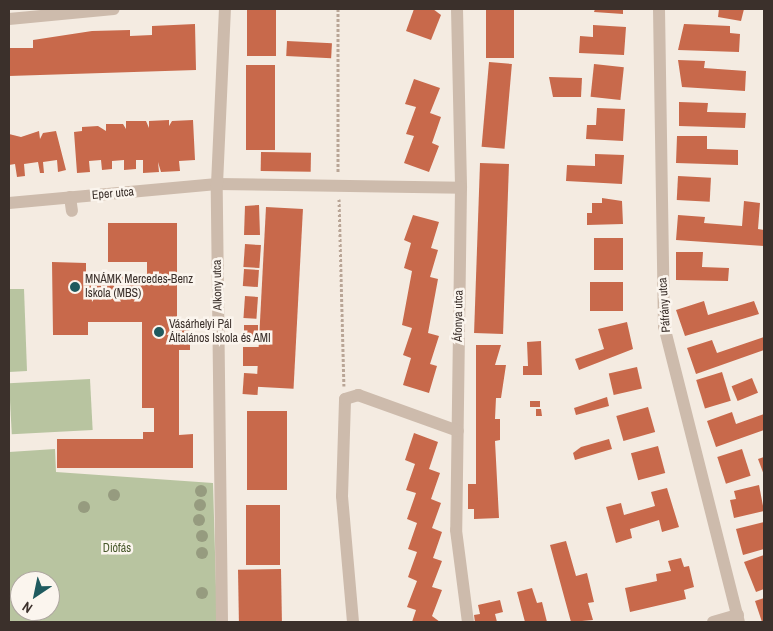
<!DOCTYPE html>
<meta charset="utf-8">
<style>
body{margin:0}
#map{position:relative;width:773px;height:631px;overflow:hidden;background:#f4ebe1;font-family:"Archivo Narrow",sans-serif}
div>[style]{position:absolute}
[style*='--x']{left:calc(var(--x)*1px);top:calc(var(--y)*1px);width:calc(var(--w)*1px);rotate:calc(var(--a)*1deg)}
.green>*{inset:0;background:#b8c4a0;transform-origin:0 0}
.building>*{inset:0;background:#c8694b;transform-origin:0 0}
.path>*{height:3px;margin-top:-1.5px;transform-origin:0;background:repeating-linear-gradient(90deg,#b9a596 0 2.5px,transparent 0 5px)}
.minor>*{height:12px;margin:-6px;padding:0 6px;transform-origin:6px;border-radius:6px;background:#cdbbac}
.trees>*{width:12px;height:12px;margin:-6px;border-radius:50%;background:#969b7f}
.dots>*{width:14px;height:14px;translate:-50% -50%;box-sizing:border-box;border:2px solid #fbf5ee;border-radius:50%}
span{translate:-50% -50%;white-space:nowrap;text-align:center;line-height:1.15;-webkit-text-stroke:5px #fbf5ee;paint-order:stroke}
.street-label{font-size:12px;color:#3b302b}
.poi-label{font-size:12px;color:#3b302b}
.left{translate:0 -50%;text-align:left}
.park-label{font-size:12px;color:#4a5a2e}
.frame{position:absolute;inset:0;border:10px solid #3b302b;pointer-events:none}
.north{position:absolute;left:10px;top:571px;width:50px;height:50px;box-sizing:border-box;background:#fbf5ee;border:1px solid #aea6a0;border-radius:50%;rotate:214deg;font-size:14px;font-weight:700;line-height:20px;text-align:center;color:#3b302b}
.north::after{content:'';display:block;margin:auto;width:18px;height:22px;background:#1f5a5e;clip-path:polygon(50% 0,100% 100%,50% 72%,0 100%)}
</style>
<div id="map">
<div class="green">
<div style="clip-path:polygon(9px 289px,24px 289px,27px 371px,9px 372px)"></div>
<div style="left:90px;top:379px;width:51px;height:81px;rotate:87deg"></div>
<div style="clip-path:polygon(evenodd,55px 449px,56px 472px,213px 483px,217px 622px,9px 622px,9px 452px,55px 449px,20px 581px,50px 581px,50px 611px,20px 611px,20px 581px)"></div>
</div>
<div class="building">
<div style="left:247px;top:9px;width:29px;height:47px"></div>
<div style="clip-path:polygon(414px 9px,433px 9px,441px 15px,431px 40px,406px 31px)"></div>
<div style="left:486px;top:9px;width:28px;height:49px"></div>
<div style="clip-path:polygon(595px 9px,623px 9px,623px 14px,594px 12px)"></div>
<div style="clip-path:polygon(719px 9px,744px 9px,741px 21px,718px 17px)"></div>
<div style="clip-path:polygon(195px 24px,196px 70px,9px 76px,9px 48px,33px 48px,33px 40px,92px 31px,130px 30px,130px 36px,152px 35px,152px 26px)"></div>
<div style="clip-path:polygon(684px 24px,730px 26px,730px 33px,740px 34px,739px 52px,678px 50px)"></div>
<div style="clip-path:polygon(593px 25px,626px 27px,624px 55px,579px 53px,580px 36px,593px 37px)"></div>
<div style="left:287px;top:41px;width:45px;height:15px;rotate:3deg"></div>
<div style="clip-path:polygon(678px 60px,705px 61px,704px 68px,746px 71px,745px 91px,682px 87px)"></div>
<div style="left:489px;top:62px;width:23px;height:85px;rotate:5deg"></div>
<div style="left:594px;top:64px;width:30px;height:33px;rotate:6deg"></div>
<div style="left:246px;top:65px;width:29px;height:85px"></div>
<div style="clip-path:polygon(549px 77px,582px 78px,581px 97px,553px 97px)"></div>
<div style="clip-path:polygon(414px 79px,440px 88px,430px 113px,441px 117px,432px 143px,439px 146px,429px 172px,404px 163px,414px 136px,406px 134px,416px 107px,405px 104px)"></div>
<div style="clip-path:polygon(679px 102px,708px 103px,707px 112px,746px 113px,745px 128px,679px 126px)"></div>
<div style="clip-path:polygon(597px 108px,625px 109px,623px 141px,586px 139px,587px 125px,596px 125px)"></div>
<div style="clip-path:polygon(169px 120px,169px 126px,172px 121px,193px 120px,195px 160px,179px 161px,180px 171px,161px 172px,158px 162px,159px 172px,143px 173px,143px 160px,136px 160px,136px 169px,124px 170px,124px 160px,112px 161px,112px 169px,102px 170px,101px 160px,89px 161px,90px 172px,77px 173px,74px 132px,82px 131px,82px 127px,98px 126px,106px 131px,106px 124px,123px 124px,126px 129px,126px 121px,146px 121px,149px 128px,149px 121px)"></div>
<div style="clip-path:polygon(39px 131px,40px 139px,43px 133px,56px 131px,66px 170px,58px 172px,57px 160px,43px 162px,44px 173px,40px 173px,38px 162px,24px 164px,25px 176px,17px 177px,15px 164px,9px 165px,9px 134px,21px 137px)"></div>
<div style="clip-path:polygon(677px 136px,707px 136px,707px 149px,738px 150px,738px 165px,676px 163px)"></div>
<div style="left:261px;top:152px;width:50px;height:19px;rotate:1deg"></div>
<div style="clip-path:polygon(595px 154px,624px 155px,622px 184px,566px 181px,567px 165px,595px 166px)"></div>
<div style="left:480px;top:163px;width:29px;height:170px;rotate:2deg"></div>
<div style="left:678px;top:176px;width:33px;height:24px;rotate:3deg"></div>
<div style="clip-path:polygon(602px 198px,622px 201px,623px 224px,587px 225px,587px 213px,592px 213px,592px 203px,602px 203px)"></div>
<div style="clip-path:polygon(744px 201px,760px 203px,758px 229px,764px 230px,764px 246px,676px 240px,678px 215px,705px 217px,704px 223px,742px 226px)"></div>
<div style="clip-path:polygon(259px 205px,260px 235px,244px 235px,245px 206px)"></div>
<div style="left:266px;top:207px;width:37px;height:180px;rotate:3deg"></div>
<div style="clip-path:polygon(413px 215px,439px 222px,431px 248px,438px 250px,430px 277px,438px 279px,428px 333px,439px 336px,430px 364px,437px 366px,429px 393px,403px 385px,411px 358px,403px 355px,412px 328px,402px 325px,412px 271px,404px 268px,411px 243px,404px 240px)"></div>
<div style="clip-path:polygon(108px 223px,177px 223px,177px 324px,190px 324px,190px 350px,179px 350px,179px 435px,193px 434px,193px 468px,57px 468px,57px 439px,143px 439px,143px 432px,154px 432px,154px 408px,142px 408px,142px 322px,88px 322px,88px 335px,53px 335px,52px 262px,86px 263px,86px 275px,147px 275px,147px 262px,108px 262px)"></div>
<div style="left:594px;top:238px;width:29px;height:32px"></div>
<div style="left:245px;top:244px;width:16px;height:23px;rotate:4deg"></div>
<div style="clip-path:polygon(676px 252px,703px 252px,702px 267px,729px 268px,728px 281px,676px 280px)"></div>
<div style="left:244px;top:269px;width:15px;height:17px;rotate:4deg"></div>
<div style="left:590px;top:282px;width:33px;height:29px"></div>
<div style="left:245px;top:296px;width:13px;height:22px;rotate:4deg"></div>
<div style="clip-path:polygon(704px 301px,708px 315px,754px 301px,759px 314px,685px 336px,676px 310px)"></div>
<div style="clip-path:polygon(627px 322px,633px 349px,579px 370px,575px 359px,604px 349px,598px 329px)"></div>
<div style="left:244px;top:325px;width:14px;height:14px"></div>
<div style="clip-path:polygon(764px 337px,764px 350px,696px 374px,687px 348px,712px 340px,717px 353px)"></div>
<div style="clip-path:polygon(541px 341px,542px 375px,523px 375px,523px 366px,528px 366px,527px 342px)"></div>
<div style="clip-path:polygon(476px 345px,501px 345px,495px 365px,506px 365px,501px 398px,496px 398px,495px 419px,500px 419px,500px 440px,495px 441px,499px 518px,474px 519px,474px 509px,468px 509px,468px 484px,476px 484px)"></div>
<div style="left:243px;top:347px;width:16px;height:19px"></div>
<div style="left:637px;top:367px;width:22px;height:29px;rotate:77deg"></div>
<div style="left:722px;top:372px;width:30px;height:27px;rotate:73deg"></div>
<div style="left:244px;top:373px;width:15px;height:21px;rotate:4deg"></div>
<div style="left:752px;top:378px;width:16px;height:22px;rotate:68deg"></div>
<div style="clip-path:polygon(607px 397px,609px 406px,576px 415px,574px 408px)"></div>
<div style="left:530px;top:401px;width:10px;height:6px"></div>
<div style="left:648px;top:407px;width:26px;height:33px;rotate:74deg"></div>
<div style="clip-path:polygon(536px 409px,541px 409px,542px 416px,536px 416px)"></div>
<div style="left:247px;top:411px;width:40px;height:79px"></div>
<div style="clip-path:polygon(732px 412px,736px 424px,764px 414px,764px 430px,716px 447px,707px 421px)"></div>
<div style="clip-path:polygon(414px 433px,438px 442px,429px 469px,440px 473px,431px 499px,441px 503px,432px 528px,442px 532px,433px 558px,442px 561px,432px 587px,442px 590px,432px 616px,440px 622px,412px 622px,416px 610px,407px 607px,417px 581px,408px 577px,417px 552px,408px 549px,417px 523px,407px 519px,416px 493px,406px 490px,415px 464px,405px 460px)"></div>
<div style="clip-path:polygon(609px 439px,612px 449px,575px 460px,573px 453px,581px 447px)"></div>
<div style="left:658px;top:446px;width:28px;height:28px;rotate:75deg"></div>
<div style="left:742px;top:449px;width:28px;height:26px;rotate:72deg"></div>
<div style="clip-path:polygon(764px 457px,764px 475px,758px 459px)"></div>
<div style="clip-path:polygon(759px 485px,764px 511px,734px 518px,730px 500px,736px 499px,734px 491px)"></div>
<div style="clip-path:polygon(667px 488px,679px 527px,662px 532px,659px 520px,630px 529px,632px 538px,616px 543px,606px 507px,621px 503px,624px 515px,655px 506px,651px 492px)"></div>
<div style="left:246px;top:505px;width:34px;height:60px"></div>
<div style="clip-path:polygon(764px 522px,764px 549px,743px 555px,736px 529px)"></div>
<div style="clip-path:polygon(566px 541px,576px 576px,587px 573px,594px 602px,588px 603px,593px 620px,571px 622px,550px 545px)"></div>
<div style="clip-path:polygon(764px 555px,764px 589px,756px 592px,744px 562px)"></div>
<div style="clip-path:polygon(681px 558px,684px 567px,689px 566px,694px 587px,684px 590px,686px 599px,630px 612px,625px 588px,657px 581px,656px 574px,671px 571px,668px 561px)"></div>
<div style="left:281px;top:569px;width:53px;height:43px;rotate:89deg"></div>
<div style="clip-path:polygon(532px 588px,537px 603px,542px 602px,547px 622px,525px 622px,517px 592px)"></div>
<div style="clip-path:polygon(764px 598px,764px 622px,762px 622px,755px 601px)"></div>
<div style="clip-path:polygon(500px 600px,503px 612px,495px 614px,497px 622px,475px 622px,474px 615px,480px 614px,478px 605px)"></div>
</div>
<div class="path">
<div style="--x:338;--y:9;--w:164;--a:90"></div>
<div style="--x:339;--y:199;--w:187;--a:88.5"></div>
</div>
<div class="minor">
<div style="--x:457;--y:9;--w:179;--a:88.7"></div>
<div style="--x:461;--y:188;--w:342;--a:90.8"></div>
<div style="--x:456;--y:530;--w:93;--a:82.6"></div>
<div style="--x:659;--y:9;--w:317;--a:89.1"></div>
<div style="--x:664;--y:326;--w:305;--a:75.8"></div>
<div style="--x:9;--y:19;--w:105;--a:-5.4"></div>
<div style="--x:70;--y:197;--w:14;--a:82"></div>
<div style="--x:9;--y:203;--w:209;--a:-5.2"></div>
<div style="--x:217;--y:184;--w:244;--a:0.9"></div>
<div style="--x:222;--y:622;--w:438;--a:-90.7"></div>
<div style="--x:217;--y:184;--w:175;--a:-87.4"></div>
<div style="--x:353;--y:622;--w:126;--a:-95"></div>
<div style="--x:342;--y:496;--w:97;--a:-88.2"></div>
<div style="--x:345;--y:399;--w:14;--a:-17"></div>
<div style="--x:358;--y:395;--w:106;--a:19.8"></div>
<div style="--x:713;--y:622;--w:26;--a:-16"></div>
</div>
<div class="trees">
<div style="left:201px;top:491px"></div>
<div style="left:114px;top:495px"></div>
<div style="left:200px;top:505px"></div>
<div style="left:84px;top:507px"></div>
<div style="left:199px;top:520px"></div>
<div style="left:202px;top:536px"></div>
<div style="left:202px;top:553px"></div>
<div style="left:202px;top:593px"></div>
</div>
<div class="dots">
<div style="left:75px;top:287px;background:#1f5a5e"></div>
<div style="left:159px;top:332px;background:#1f5a5e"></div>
</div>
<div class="street-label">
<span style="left:113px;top:194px;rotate:-5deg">Eper utca</span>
<span style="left:218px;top:285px;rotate:-91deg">Alkony utca</span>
<span style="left:665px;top:305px;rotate:-94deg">Páfrány utca</span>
<span style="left:459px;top:316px;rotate:-89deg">Áfonya utca</span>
</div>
<div class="poi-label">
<span class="left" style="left:85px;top:287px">MNÁMK Mercedes-Benz<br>Iskola (MBS)</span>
<span class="left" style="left:169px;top:332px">Vásárhelyi Pál<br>Általános Iskola és AMI</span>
</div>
<div class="park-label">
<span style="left:117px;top:549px">Diófás</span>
</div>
<div class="frame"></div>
<div class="north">N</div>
</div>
